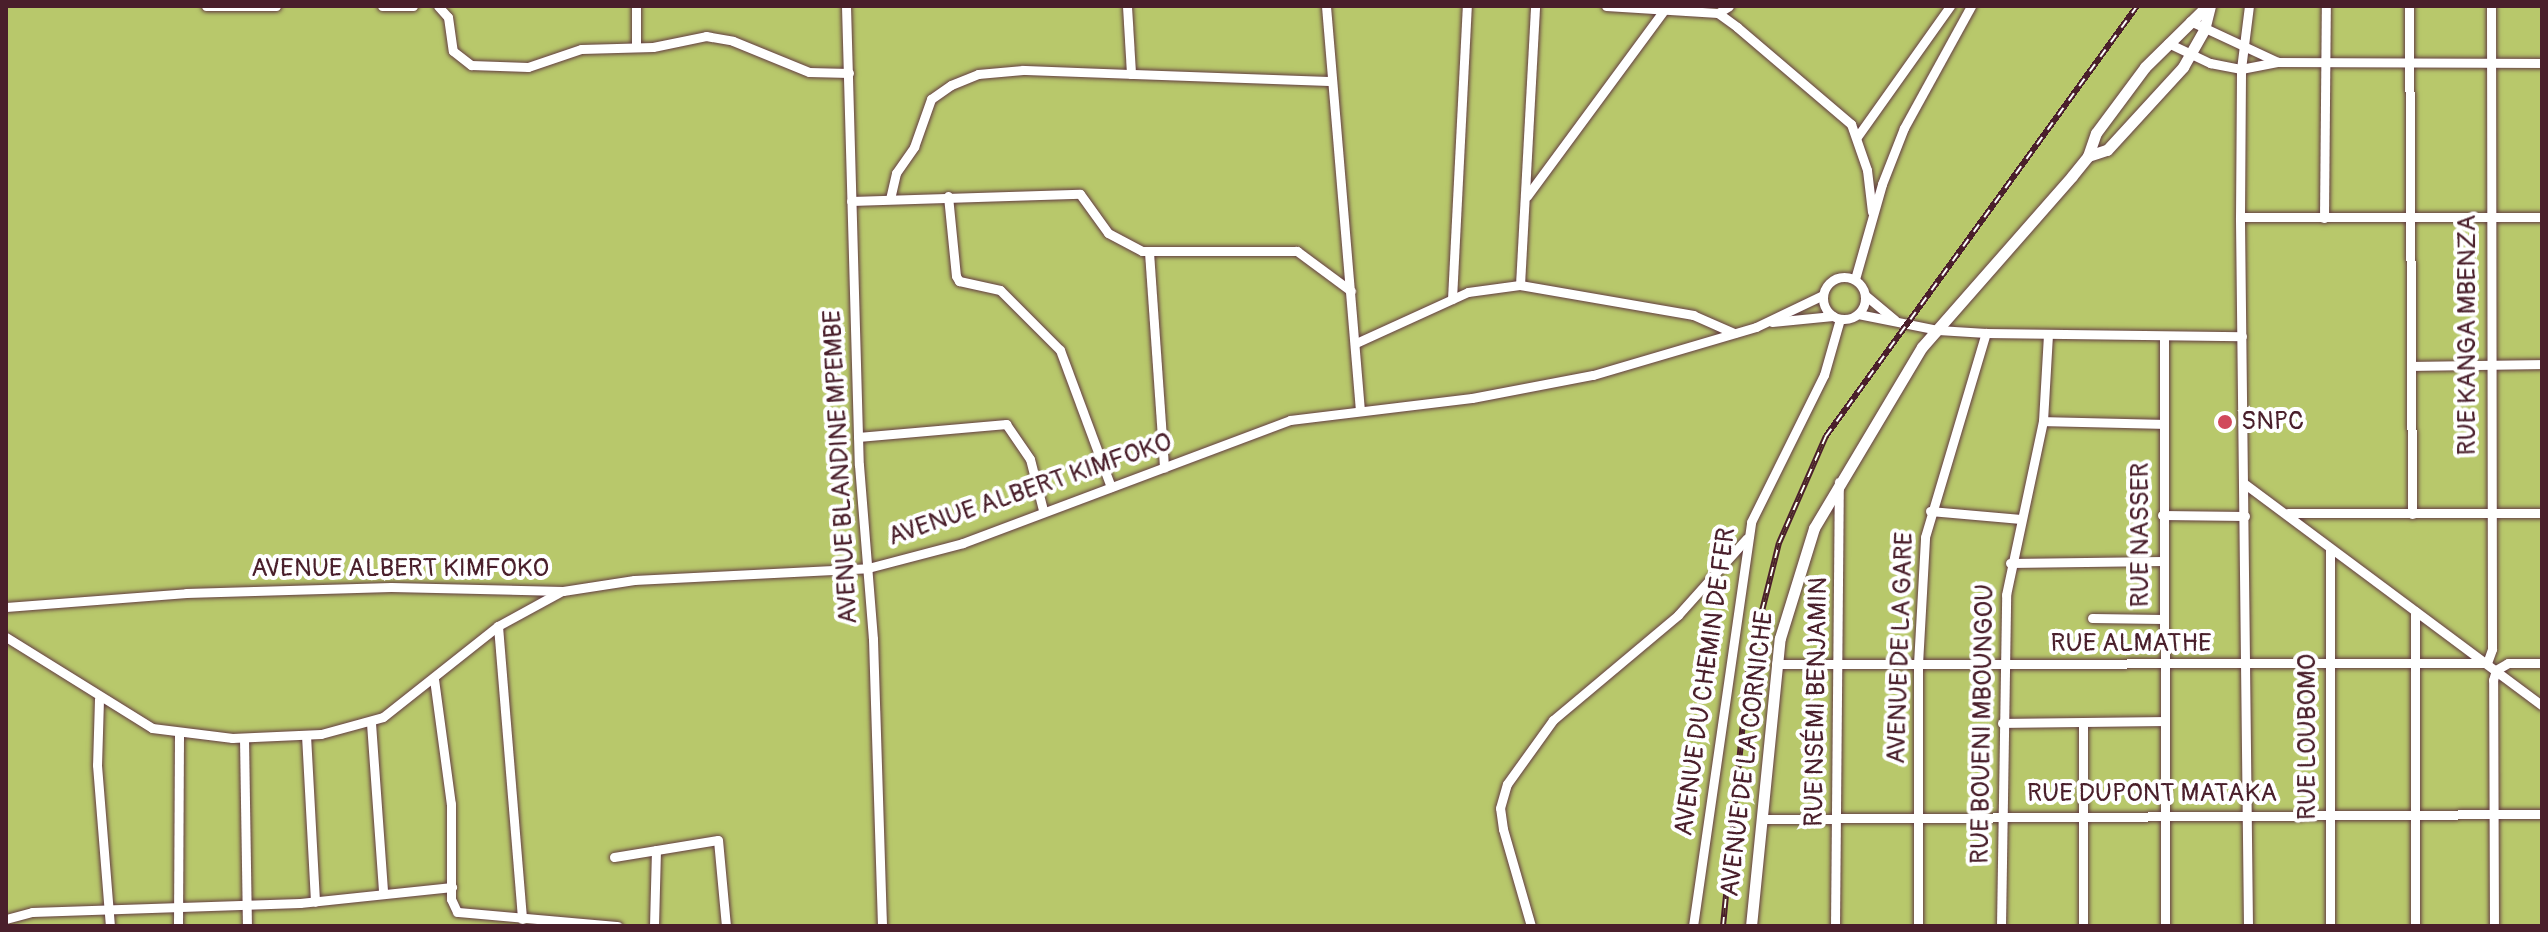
<!DOCTYPE html>
<meta charset="utf-8">
<style>
body{margin:0}
#map{position:relative;width:2548px;height:932px;overflow:hidden;background:#f0e0c2;font-family:Pangolin,sans-serif}
div>[style]{position:absolute}
[style*='--x']{left:calc(var(--x)*1px);top:calc(var(--y)*1px);width:calc(var(--w)*1px);rotate:calc(var(--a)*1deg)}
.green>*{inset:0;background:#b8c86b;transform-origin:0 0}
.roads{filter:drop-shadow(0 0 2px #633c42) drop-shadow(0 0 2px #633c42)}
.minor>*{height:9px;margin:-4.5px;padding:0 4.5px;transform-origin:4.5px;border-radius:4.5px;background:#fff}
.minor>.ring{margin:-4.5px;padding:0;box-sizing:content-box;background:none;border:9px solid #fff;border-radius:50%}
.tertiary>*{height:11px;margin:-5.5px;padding:0 5.5px;transform-origin:5.5px;border-radius:5.5px;background:#fff}
.rail>*{height:6px;margin-top:-3px;transform-origin:0;background:repeating-linear-gradient(90deg,#fff 0 9px,#4a1f2b 0 18px);box-sizing:border-box;border-block:2px solid #4a1f2b}
.dots>*{width:22px;height:22px;translate:-50% -50%;box-sizing:border-box;border:4px solid #fff;border-radius:50%}
span{translate:-50% -50%;white-space:nowrap;text-align:center;line-height:1.15;-webkit-text-stroke:8px #fff;paint-order:stroke}
.street-label{font-size:26px;color:#4a1f2b}
.poi-label{font-size:26px;color:#4a1f2b}
.left{translate:0 -50%;text-align:left}
.frame{position:absolute;inset:0;border:8px solid #4a1f2b;pointer-events:none}
</style>
<div id="map">
<div class="green">
<div style="left:6px;top:6px;width:2536px;height:920px"></div>
</div>
<div class="roads">
<div class="minor">
<div style="--x:206;--y:6;--w:70;--a:0"></div>
<div style="--x:382;--y:6;--w:31;--a:0"></div>
<div style="--x:438;--y:6;--w:15;--a:48"></div>
<div style="--x:448;--y:17;--w:34;--a:82"></div>
<div style="--x:453;--y:51;--w:23;--a:38"></div>
<div style="--x:471;--y:65;--w:57;--a:2"></div>
<div style="--x:528;--y:67;--w:56;--a:-18.8"></div>
<div style="--x:581;--y:49;--w:72;--a:-1.6"></div>
<div style="--x:653;--y:47;--w:54;--a:-11.7"></div>
<div style="--x:706;--y:36;--w:27;--a:10"></div>
<div style="--x:733;--y:41;--w:82;--a:22.2"></div>
<div style="--x:809;--y:72;--w:40;--a:1.4"></div>
<div style="--x:636;--y:6;--w:41;--a:90"></div>
<div style="--x:846;--y:6;--w:459;--a:88.4"></div>
<div style="--x:859;--y:465;--w:175;--a:85.4"></div>
<div style="--x:873;--y:639;--w:287;--a:88.2"></div>
<div style="--x:1127;--y:6;--w:68;--a:86.6"></div>
<div style="--x:1131;--y:74;--w:200;--a:2"></div>
<div style="--x:1326;--y:6;--w:405;--a:85.2"></div>
<div style="--x:1606;--y:6;--w:112;--a:3.6"></div>
<div style="--x:1718;--y:13;--w:24;--a:36"></div>
<div style="--x:1737;--y:27;--w:150;--a:40.4"></div>
<div style="--x:1851;--y:124;--w:49;--a:70.8"></div>
<div style="--x:1867;--y:170;--w:42;--a:83.2"></div>
<div style="--x:2409;--y:6;--w:508;--a:89.66"></div>
<div style="--x:1718;--y:13;--w:13;--a:-32"></div>
<div style="--x:2190;--y:21;--w:97;--a:25"></div>
<div style="--x:2168;--y:43;--w:47;--a:25.5"></div>
<div style="--x:2210;--y:63;--w:32;--a:11"></div>
<div style="--x:2241;--y:69;--w:38;--a:-11"></div>
<div style="--x:2278;--y:62;--w:264;--a:0.2"></div>
<div style="--x:1857;--y:137;--w:161;--a:-54.6"></div>
<div style="--x:948;--y:196;--w:80;--a:84.3"></div>
<div style="--x:956;--y:276;--w:6;--a:59"></div>
<div style="--x:959;--y:281;--w:42;--a:12.4"></div>
<div style="--x:1000;--y:290;--w:85;--a:45"></div>
<div style="--x:1060;--y:350;--w:146;--a:69.6"></div>
<div style="--x:1527;--y:196;--w:236;--a:-53.6"></div>
<div style="--x:890;--y:199;--w:27;--a:-77"></div>
<div style="--x:896;--y:173;--w:32;--a:-55"></div>
<div style="--x:914;--y:147;--w:51;--a:-70.5"></div>
<div style="--x:931;--y:99;--w:24;--a:-35"></div>
<div style="--x:951;--y:85;--w:29;--a:-22"></div>
<div style="--x:978;--y:74;--w:45;--a:-5.1"></div>
<div style="--x:1023;--y:70;--w:108;--a:2.1"></div>
<div style="--x:851;--y:201;--w:229;--a:-1.8"></div>
<div style="--x:1080;--y:194;--w:48;--a:54.3"></div>
<div style="--x:1108;--y:233;--w:38;--a:28"></div>
<div style="--x:1142;--y:251;--w:155;--a:0"></div>
<div style="--x:1297;--y:251;--w:67;--a:36.5"></div>
<div style="--x:2240;--y:217;--w:302;--a:0"></div>
<div style="--x:2324;--y:218;--w:212;--a:-89.5"></div>
<div style="--x:1149;--y:252;--w:216;--a:86"></div>
<div class="ring" style="left:1823px;top:277px;width:33px;height:33px"></div>
<div style="--x:1855;--y:279;--w:99;--a:-74.1"></div>
<div style="--x:1882;--y:184;--w:60;--a:-68.6"></div>
<div style="--x:1904;--y:128;--w:139;--a:-61.2"></div>
<div style="--x:1520;--y:285;--w:279;--a:-86.9"></div>
<div style="--x:1865;--y:295;--w:39;--a:40"></div>
<div style="--x:1452;--y:299;--w:293;--a:-87.1"></div>
<div style="--x:1858;--y:314;--w:82;--a:11.3"></div>
<div style="--x:1938;--y:330;--w:48;--a:3.6"></div>
<div style="--x:1986;--y:333;--w:256;--a:0.7"></div>
<div style="--x:1772;--y:322;--w:61;--a:-5.6"></div>
<div style="--x:2164;--y:337;--w:589;--a:89.9"></div>
<div style="--x:1356;--y:343;--w:123;--a:-24.5"></div>
<div style="--x:1468;--y:292;--w:52;--a:-7.7"></div>
<div style="--x:1520;--y:285;--w:176;--a:9.8"></div>
<div style="--x:1693;--y:315;--w:45;--a:23.7"></div>
<div style="--x:2412;--y:366;--w:130;--a:-0.9"></div>
<div style="--x:2043;--y:421;--w:120;--a:1.4"></div>
<div style="--x:858;--y:437;--w:149;--a:-5"></div>
<div style="--x:1006;--y:424;--w:42;--a:55.6"></div>
<div style="--x:1030;--y:459;--w:53;--a:75.7"></div>
<div style="--x:2245;--y:484;--w:370;--a:36.7"></div>
<div style="--x:1930;--y:511;--w:91;--a:5"></div>
<div style="--x:2288;--y:513;--w:254;--a:0"></div>
<div style="--x:2162;--y:515;--w:83;--a:0.7"></div>
<div style="--x:2330;--y:549;--w:377;--a:90"></div>
<div style="--x:2010;--y:563;--w:152;--a:-0.8"></div>
<div style="--x:6;--y:607;--w:181;--a:-4.4"></div>
<div style="--x:186;--y:593;--w:205;--a:-1.7"></div>
<div style="--x:391;--y:587;--w:172;--a:1.3"></div>
<div style="--x:563;--y:591;--w:72;--a:-8.8"></div>
<div style="--x:634;--y:580;--w:234;--a:-2.9"></div>
<div style="--x:868;--y:568;--w:98;--a:-14.7"></div>
<div style="--x:963;--y:543;--w:349;--a:-20.6"></div>
<div style="--x:1290;--y:420;--w:183;--a:-6.9"></div>
<div style="--x:1472;--y:398;--w:123;--a:-10.8"></div>
<div style="--x:1593;--y:375;--w:170;--a:-16.4"></div>
<div style="--x:1756;--y:327;--w:74;--a:-25.5"></div>
<div style="--x:2092;--y:618;--w:71;--a:0.8"></div>
<div style="--x:498;--y:626;--w:294;--a:85.3"></div>
<div style="--x:6;--y:637;--w:172;--a:31.9"></div>
<div style="--x:152;--y:728;--w:81;--a:7.1"></div>
<div style="--x:232;--y:738;--w:89;--a:-2.6"></div>
<div style="--x:321;--y:734;--w:64;--a:-15.3"></div>
<div style="--x:383;--y:717;--w:147;--a:-38.4"></div>
<div style="--x:498;--y:626;--w:71;--a:-28.7"></div>
<div style="--x:1776;--y:664;--w:711;--a:-0.08"></div>
<div style="--x:2487;--y:663;--w:15;--a:-70"></div>
<div style="--x:2492;--y:649;--w:643;--a:-90.09"></div>
<div style="--x:434;--y:679;--w:126;--a:82.3"></div>
<div style="--x:451;--y:804;--w:95;--a:90"></div>
<div style="--x:451;--y:899;--w:14;--a:65"></div>
<div style="--x:457;--y:912;--w:161;--a:5"></div>
<div style="--x:99;--y:699;--w:66;--a:91.7"></div>
<div style="--x:97;--y:765;--w:162;--a:85.4"></div>
<div style="--x:2083;--y:722;--w:204;--a:90"></div>
<div style="--x:371;--y:723;--w:168;--a:85.9"></div>
<div style="--x:2002;--y:723;--w:161;--a:-0.7"></div>
<div style="--x:306;--y:735;--w:167;--a:86.9"></div>
<div style="--x:244;--y:738;--w:188;--a:89.1"></div>
<div style="--x:1762;--y:819;--w:780;--a:-0.37"></div>
<div style="--x:614;--y:857;--w:105;--a:-9.3"></div>
<div style="--x:718;--y:840;--w:86;--a:84.7"></div>
<div style="--x:6;--y:919;--w:27;--a:-15"></div>
<div style="--x:32;--y:912;--w:268;--a:-1.9"></div>
<div style="--x:300;--y:903;--w:153;--a:-6"></div>
<div style="--x:178;--y:926;--w:192;--a:-89.7"></div>
<div style="--x:654;--y:926;--w:76;--a:-88.5"></div>
<div style="--x:1531;--y:926;--w:101;--a:-106.1"></div>
<div style="--x:1503;--y:829;--w:21;--a:-98"></div>
<div style="--x:1500;--y:808;--w:25;--a:-74"></div>
<div style="--x:1507;--y:784;--w:79;--a:-54.3"></div>
<div style="--x:1553;--y:720;--w:163;--a:-40"></div>
<div style="--x:1678;--y:615;--w:103;--a:-48.1"></div>
<div style="--x:1693;--y:926;--w:408;--a:-81.8"></div>
<div style="--x:1751;--y:522;--w:164;--a:-63.6"></div>
<div style="--x:1824;--y:375;--w:58;--a:-74.1"></div>
<div style="--x:1835;--y:926;--w:444;--a:-89.5"></div>
<div style="--x:1918;--y:926;--w:262;--a:-90"></div>
<div style="--x:1918;--y:664;--w:127;--a:-86.8"></div>
<div style="--x:1925;--y:537;--w:213;--a:-73.4"></div>
<div style="--x:2001;--y:926;--w:331;--a:-89.1"></div>
<div style="--x:2006;--y:595;--w:178;--a:-78"></div>
<div style="--x:2043;--y:421;--w:86;--a:-86.7"></div>
<div style="--x:2248;--y:926;--w:709;--a:-90.65"></div>
<div style="--x:2240;--y:217;--w:148;--a:-89.6"></div>
<div style="--x:2241;--y:69;--w:64;--a:-82.8"></div>
<div style="--x:2415;--y:926;--w:315;--a:-90"></div>
<div style="--x:2494;--y:926;--w:246;--a:-90.2"></div>
<div style="--x:2493;--y:680;--w:10;--a:-73"></div>
<div style="--x:2496;--y:670;--w:14;--a:-30"></div>
<div style="--x:2508;--y:663;--w:34;--a:0"></div>
</div>
<div class="tertiary">
<div style="--x:2088;--y:156;--w:20;--a:-18"></div>
<div style="--x:2107;--y:150;--w:113;--a:-47.5"></div>
<div style="--x:2183;--y:67;--w:43;--a:-60.4"></div>
<div style="--x:2204;--y:30;--w:25;--a:-76"></div>
<div style="--x:1751;--y:926;--w:289;--a:-84.3"></div>
<div style="--x:1780;--y:638;--w:115;--a:-72.8"></div>
<div style="--x:1814;--y:528;--w:211;--a:-59.2"></div>
<div style="--x:1922;--y:347;--w:227;--a:-48.7"></div>
<div style="--x:2072;--y:176;--w:26;--a:-51"></div>
<div style="--x:2088;--y:156;--w:24;--a:-71"></div>
<div style="--x:2096;--y:133;--w:82;--a:-53.4"></div>
<div style="--x:2145;--y:67;--w:87;--a:-44.5"></div>
</div>
</div>
<div class="rail">
<div style="--x:1723;--y:926;--w:264;--a:-84.4"></div>
<div style="--x:1749;--y:663;--w:124;--a:-76"></div>
<div style="--x:1779;--y:543;--w:117;--a:-66.3"></div>
<div style="--x:1826;--y:436;--w:531;--a:-54.12"></div>
</div>
<div class="dots">
<div style="left:2225px;top:422px;background:#d1495b"></div>
</div>
<div class="street-label">
<span style="left:2468px;top:335px;rotate:-90deg">RUE KANGA MBENZA</span>
<span style="left:841px;top:467px;rotate:-93deg">AVENUE BLANDINE MPEMBE</span>
<span style="left:1030px;top:490px;rotate:-19deg">AVENUE ALBERT KIMFOKO</span>
<span style="left:2141px;top:535px;rotate:-90deg">RUE NASSER</span>
<span style="left:400px;top:569px">AVENUE ALBERT KIMFOKO</span>
<span style="left:2131px;top:644px">RUE ALMATHE</span>
<span style="left:1901px;top:648px;rotate:-88deg">AVENUE DE LA GARE</span>
<span style="left:1706px;top:682px;rotate:-82deg">AVENUE DU CHEMIN DE FER</span>
<span style="left:1817px;top:702px;rotate:-89deg">RUE NSÉMI BENJAMIN</span>
<span style="left:1983px;top:724px;rotate:-89deg">RUE BOUENI MBOUNGOU</span>
<span style="left:2308px;top:737px;rotate:-90deg">RUE LOUBOMO</span>
<span style="left:1748px;top:754px;rotate:-83deg">AVENUE DE LA CORNICHE</span>
<span style="left:2152px;top:794px">RUE DUPONT MATAKA</span>
</div>
<div class="poi-label">
<span class="left" style="left:2241px;top:422px">SNPC</span>
</div>
<div class="frame"></div>
</div>
